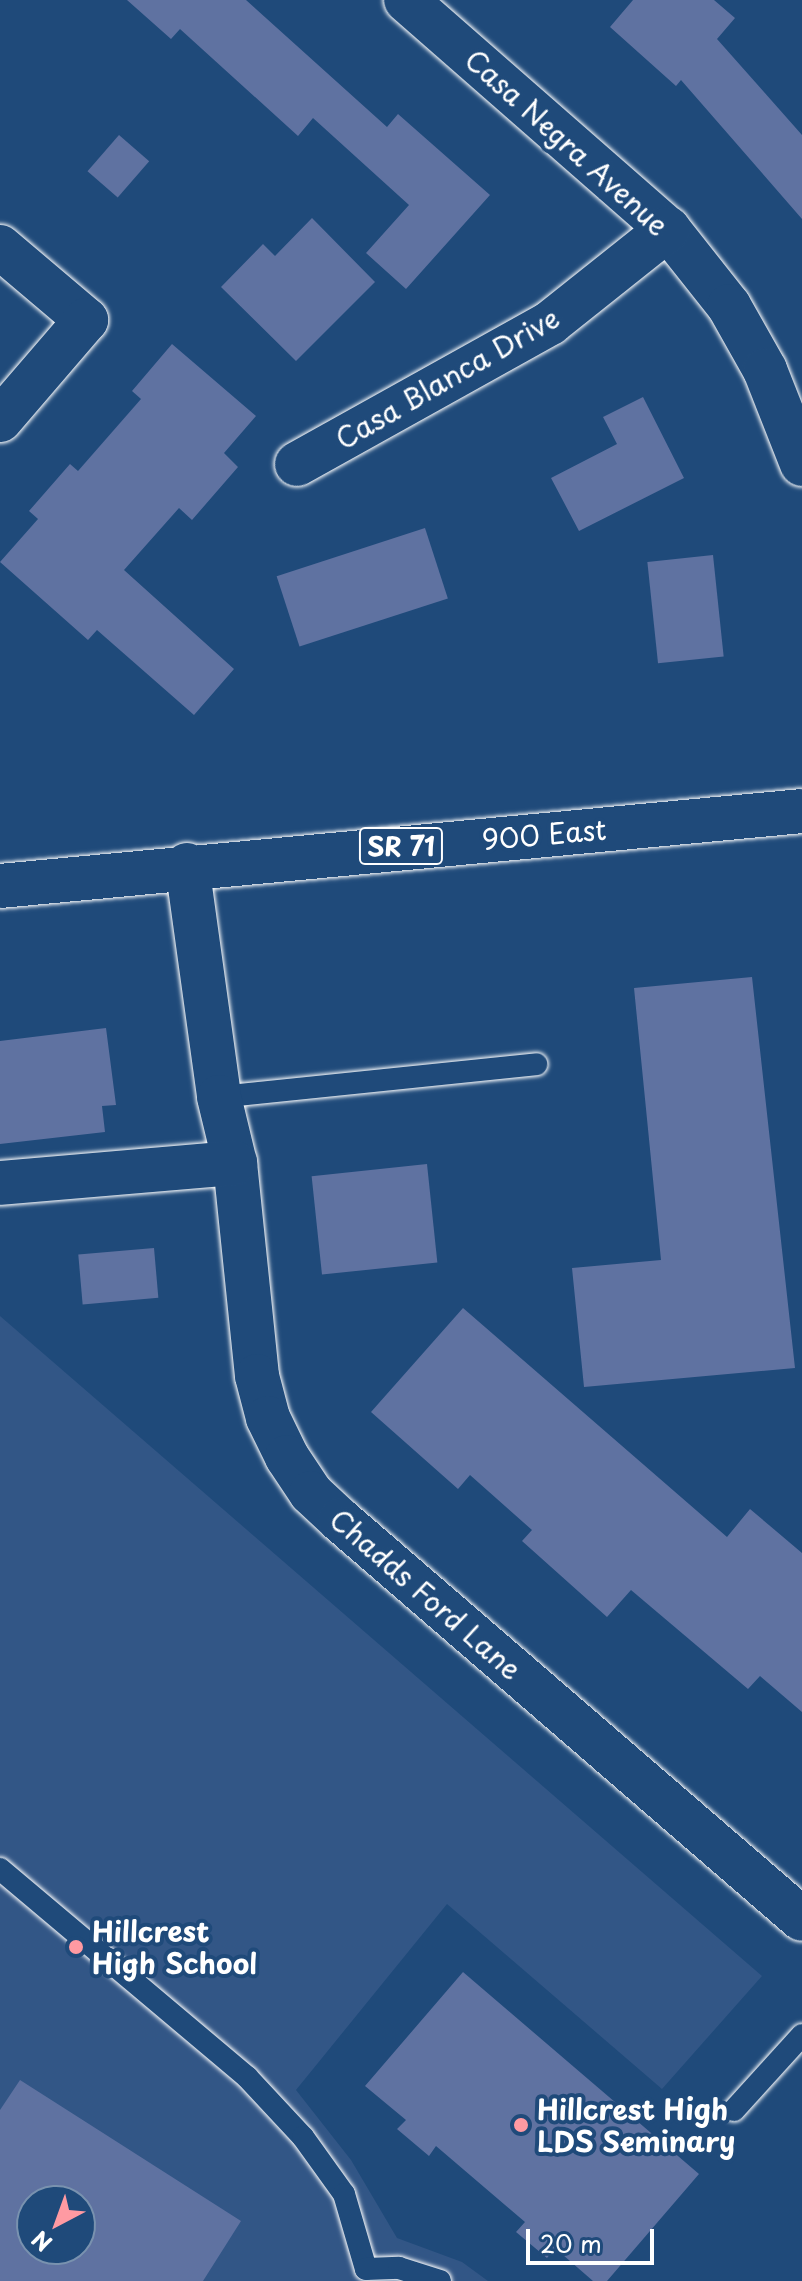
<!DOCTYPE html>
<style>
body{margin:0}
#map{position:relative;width:802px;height:2281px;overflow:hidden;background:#1f4a7a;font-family:"Playpen Sans",sans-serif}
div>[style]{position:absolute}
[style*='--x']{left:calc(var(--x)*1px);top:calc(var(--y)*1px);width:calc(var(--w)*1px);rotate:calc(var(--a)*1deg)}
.built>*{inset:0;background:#325686}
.building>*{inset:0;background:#5f72a1;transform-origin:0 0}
.roads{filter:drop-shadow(0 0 2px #fff) drop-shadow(0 0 2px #fff)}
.service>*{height:22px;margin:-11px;padding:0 11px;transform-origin:11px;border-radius:11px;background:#1f4a7a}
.minor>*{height:44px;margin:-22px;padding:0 22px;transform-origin:22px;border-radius:22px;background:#1f4a7a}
.primary>*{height:44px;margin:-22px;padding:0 22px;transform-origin:22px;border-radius:22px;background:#1f4a7a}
.dots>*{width:22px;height:22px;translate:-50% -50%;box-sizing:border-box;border:4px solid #1f4a7a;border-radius:50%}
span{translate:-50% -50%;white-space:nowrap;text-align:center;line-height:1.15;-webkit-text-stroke:8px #1f4a7a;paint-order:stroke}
.shield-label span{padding:2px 6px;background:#1f4a7a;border:2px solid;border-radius:6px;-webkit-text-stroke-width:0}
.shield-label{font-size:26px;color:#fff;font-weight:700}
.street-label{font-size:28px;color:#fff}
.poi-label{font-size:28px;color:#fff;font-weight:700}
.left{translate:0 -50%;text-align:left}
.north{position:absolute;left:16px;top:2185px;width:80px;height:80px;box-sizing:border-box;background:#1f4a7a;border:2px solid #7992af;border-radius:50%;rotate:221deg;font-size:22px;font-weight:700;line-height:32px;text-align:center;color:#fff}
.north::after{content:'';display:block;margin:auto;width:28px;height:36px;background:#ff9aa2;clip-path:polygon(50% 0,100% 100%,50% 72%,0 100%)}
.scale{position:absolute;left:526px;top:2229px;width:128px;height:36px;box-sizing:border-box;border:4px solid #fff;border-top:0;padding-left:10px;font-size:24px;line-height:28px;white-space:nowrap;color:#fff;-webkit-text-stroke:6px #1f4a7a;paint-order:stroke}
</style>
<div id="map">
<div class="built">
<div style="clip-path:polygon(evenodd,0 1316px,762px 1976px,662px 2089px,447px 1904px,296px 2090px,351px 2160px,397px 2238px,462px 2262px,488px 2281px,0 2281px,0 1316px,32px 2201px,80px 2201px,80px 2249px,32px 2249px,32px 2201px)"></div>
</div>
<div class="building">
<div style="clip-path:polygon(127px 0,246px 0,387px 127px,398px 114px,490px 195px,406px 289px,366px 253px,409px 205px,313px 118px,298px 136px,180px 29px,171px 39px)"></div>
<div style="clip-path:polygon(633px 0,714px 0,735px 18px,717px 39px,802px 135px,802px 219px,681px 80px,676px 86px,610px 27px)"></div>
<div style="left:119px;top:135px;width:40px;height:48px;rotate:41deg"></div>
<div style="clip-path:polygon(312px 218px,375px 282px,296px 361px,221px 287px,263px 244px,275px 256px)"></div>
<div style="clip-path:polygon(172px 344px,256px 416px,224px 453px,238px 467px,192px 520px,179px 508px,124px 570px,234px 669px,194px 715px,97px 630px,88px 640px,0 562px,38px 519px,29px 511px,70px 464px,78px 471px,141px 399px,132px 391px)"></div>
<div style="clip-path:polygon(643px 397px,684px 478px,579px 531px,551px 478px,617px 444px,603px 417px)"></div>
<div style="left:425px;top:528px;width:74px;height:156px;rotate:72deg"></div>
<div style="left:713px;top:555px;width:102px;height:66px;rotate:84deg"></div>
<div style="clip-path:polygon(752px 977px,795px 1368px,584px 1387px,572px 1268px,661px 1260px,634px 988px)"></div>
<div style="clip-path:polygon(106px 1028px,116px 1105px,102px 1106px,105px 1132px,0 1144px,0 1041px)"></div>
<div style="left:427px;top:1164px;width:99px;height:116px;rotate:84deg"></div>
<div style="left:154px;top:1248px;width:50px;height:76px;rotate:85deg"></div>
<div style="clip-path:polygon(463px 1308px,727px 1537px,750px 1509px,802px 1553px,802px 1712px,760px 1676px,748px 1689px,631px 1590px,607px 1617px,522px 1541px,532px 1530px,470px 1475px,458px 1489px,371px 1412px)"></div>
<div style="clip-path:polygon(463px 1972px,699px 2174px,607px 2281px,593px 2281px,555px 2248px,547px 2258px,516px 2232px,525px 2222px,436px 2146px,429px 2156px,397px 2129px,406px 2120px,365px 2086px)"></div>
<div style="clip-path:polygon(evenodd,20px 2080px,241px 2221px,203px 2281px,0 2281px,0 2110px,20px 2080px,32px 2201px,80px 2201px,80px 2249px,32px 2249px,32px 2201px)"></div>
</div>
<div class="roads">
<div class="service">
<div style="--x:219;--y:1097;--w:319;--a:-5.9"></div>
<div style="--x:0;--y:1869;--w:323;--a:40.1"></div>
<div style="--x:247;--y:2077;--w:82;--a:47"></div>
<div style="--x:303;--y:2137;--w:70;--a:54.3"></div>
<div style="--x:344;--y:2194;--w:78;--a:73.7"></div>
<div style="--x:366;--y:2269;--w:33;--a:-2"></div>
<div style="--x:399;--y:2268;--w:43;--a:17.6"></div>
<div style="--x:734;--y:2110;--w:101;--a:-47.8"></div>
</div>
<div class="minor">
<div style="--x:406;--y:0;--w:348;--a:41.2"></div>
<div style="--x:668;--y:229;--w:98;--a:51.6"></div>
<div style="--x:729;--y:306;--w:73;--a:60.6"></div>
<div style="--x:765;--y:370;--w:101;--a:68.5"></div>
<div style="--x:0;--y:247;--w:113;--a:40.3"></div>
<div style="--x:86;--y:320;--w:132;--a:130.7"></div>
<div style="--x:297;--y:464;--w:290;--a:-29.1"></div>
<div style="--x:550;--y:323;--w:151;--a:-38.5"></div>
<div style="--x:187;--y:865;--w:234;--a:82.1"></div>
<div style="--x:219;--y:1097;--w:68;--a:76.4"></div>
<div style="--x:235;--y:1163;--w:214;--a:84.1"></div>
<div style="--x:257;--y:1376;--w:43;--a:75.3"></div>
<div style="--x:268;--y:1418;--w:43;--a:64"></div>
<div style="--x:287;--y:1457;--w:43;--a:56.3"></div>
<div style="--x:311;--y:1493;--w:40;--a:43"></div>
<div style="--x:340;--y:1520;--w:610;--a:40.82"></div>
<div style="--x:0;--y:1183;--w:236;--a:-4.9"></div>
</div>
<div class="primary">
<div style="--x:0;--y:886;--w:805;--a:-5.34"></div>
</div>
</div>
<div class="dots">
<div style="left:76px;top:1947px;background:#ff9aa2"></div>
<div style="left:521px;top:2125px;background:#ff9aa2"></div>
</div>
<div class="shield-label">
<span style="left:401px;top:846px">SR 71</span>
</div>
<div class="street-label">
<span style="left:567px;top:142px;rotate:42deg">Casa Negra Avenue</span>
<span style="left:447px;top:378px;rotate:-30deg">Casa Blanca Drive</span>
<span style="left:544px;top:834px;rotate:-5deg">900 East</span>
<span style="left:426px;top:1594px;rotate:41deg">Chadds Ford Lane</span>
</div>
<div class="poi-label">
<span class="left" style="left:92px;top:1947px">Hillcrest<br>High School</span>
<span class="left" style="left:537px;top:2125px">Hillcrest High<br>LDS Seminary</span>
</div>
<div class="north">N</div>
<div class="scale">20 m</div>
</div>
